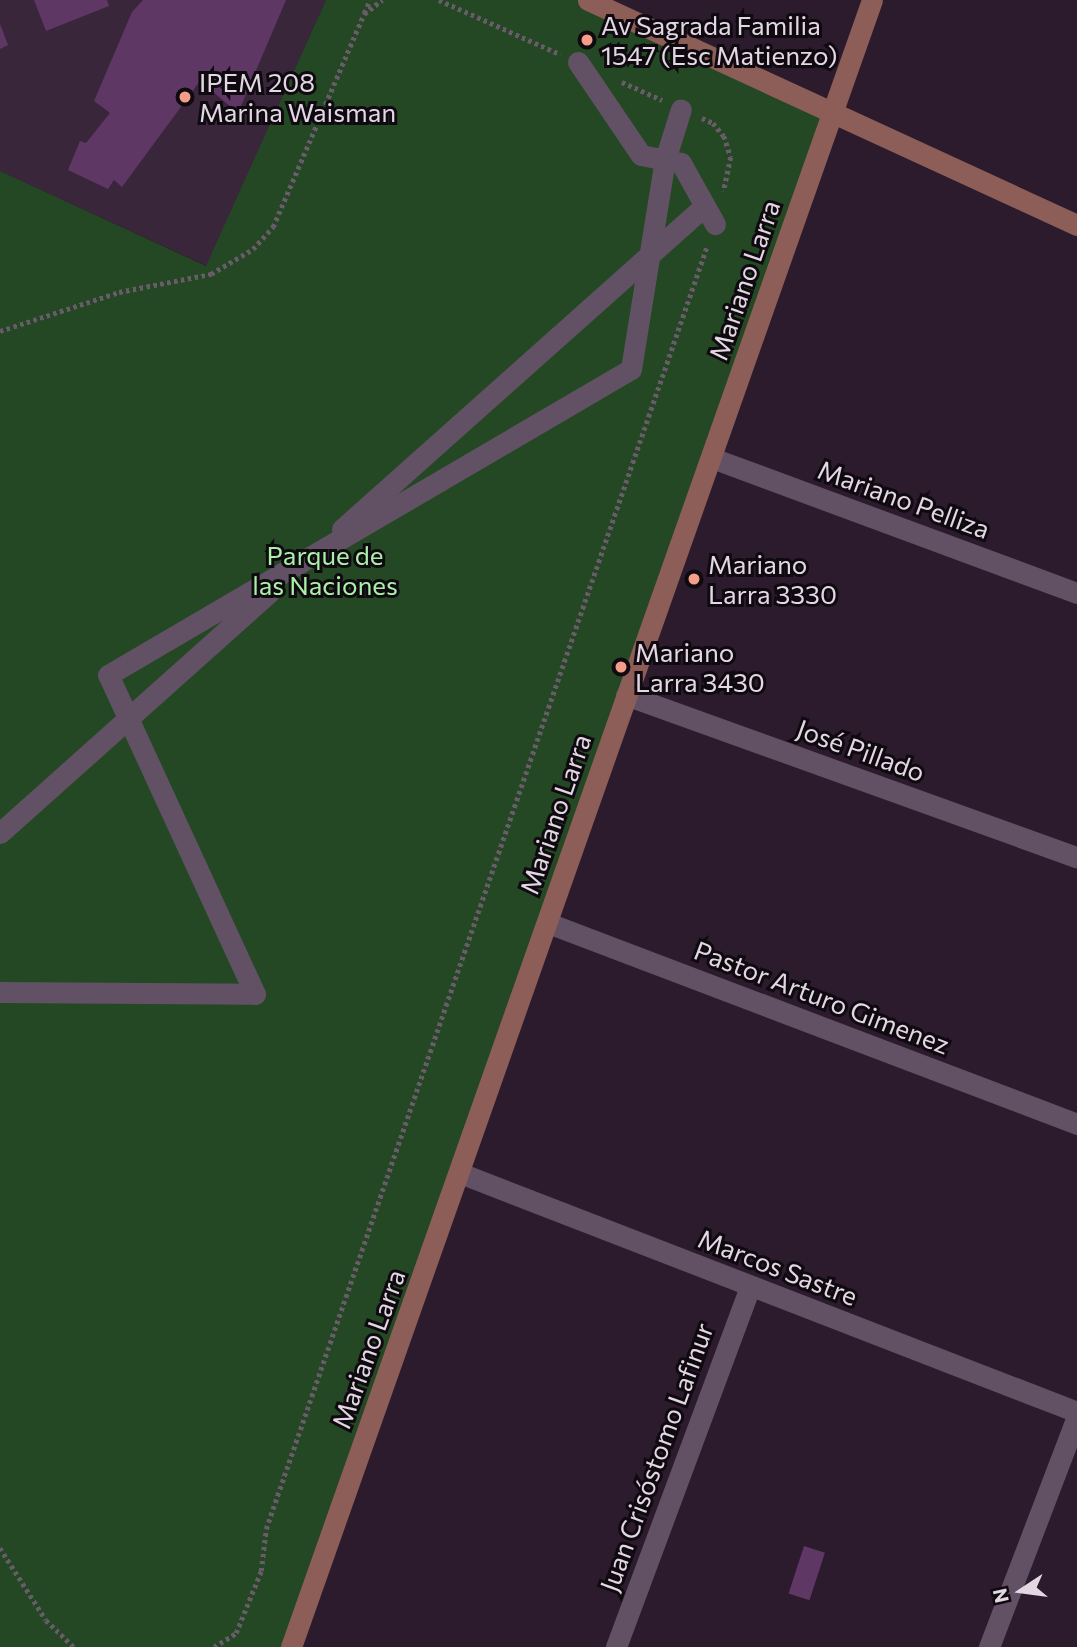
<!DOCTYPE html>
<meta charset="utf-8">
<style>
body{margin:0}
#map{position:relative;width:1077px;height:1647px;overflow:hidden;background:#2b1b2d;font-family:Commissioner,sans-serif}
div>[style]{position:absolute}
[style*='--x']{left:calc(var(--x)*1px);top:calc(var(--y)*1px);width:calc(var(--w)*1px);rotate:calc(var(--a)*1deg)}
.built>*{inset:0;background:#39263b}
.green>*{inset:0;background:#244824}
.building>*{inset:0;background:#5f3764;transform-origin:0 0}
.path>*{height:4.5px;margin-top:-2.25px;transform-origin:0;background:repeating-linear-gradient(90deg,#695b6a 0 3.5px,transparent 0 7px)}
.street>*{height:21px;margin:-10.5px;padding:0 10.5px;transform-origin:10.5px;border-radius:10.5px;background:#625165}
.secondary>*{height:21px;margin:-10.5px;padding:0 10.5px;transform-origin:10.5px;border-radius:10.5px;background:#8d5d57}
.dots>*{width:19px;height:19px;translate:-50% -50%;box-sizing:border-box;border:4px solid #0f0910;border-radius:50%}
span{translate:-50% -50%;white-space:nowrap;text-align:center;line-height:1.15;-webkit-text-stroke:6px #0f0910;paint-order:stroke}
.poi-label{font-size:26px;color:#e2d7e3}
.left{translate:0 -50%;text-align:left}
.street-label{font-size:26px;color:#e2d7e3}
.park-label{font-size:26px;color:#aaf0a8}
.north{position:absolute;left:986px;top:1556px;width:70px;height:70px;-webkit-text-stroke:5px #0f0910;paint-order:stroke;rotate:257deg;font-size:19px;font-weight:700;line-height:28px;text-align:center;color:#e2d7e3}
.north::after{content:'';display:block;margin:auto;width:24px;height:32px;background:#e2d7e3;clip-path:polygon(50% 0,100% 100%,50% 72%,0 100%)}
</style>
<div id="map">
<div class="built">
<div style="clip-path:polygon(0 0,326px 0,207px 266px,0 171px)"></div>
</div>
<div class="green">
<div style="clip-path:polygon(326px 0,588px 0,832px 113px,291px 1647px,0 1647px,0 171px,206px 266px)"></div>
</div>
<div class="building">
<div style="clip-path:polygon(34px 0,107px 0,109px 6px,46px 31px)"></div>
<div style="clip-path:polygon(143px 0,286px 0,238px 113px,200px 81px,122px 187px,114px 180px,108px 189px,68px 170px,80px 141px,86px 143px,110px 113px,94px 101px,132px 12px)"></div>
<div style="clip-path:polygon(0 24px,8px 45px,0 49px)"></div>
<div style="left:804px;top:1546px;width:22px;height:50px;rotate:18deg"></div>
</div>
<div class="path">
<div style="--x:439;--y:0;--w:133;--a:24.1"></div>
<div style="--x:364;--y:13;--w:14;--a:-65"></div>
<div style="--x:622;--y:82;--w:44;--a:24.2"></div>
<div style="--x:702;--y:118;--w:12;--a:24"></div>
<div style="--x:713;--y:123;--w:17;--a:50"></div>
<div style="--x:724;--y:136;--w:22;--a:72"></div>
<div style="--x:731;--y:157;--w:35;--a:102"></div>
<div style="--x:0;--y:331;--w:125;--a:-18.1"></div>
<div style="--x:119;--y:292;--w:94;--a:-11.1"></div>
<div style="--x:211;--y:274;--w:49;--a:-30.8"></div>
<div style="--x:253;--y:249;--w:30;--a:-48"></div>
<div style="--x:273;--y:227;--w:232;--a:-66.9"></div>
<div style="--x:364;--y:14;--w:23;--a:-38"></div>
<div style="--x:0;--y:1548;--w:85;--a:57.4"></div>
<div style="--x:46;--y:1620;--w:39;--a:44"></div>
<div style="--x:214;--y:1647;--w:26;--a:-32"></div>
<div style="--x:236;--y:1633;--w:67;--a:-68"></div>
<div style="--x:261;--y:1571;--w:42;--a:-83.2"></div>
<div style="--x:266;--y:1529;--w:1357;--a:-71.03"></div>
</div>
<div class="street">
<div style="--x:578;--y:62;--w:112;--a:55.9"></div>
<div style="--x:641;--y:155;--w:41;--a:11.3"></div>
<div style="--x:681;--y:163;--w:70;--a:60.9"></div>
<div style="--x:712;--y:458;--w:389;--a:20.3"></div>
<div style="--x:342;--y:529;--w:486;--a:-41.7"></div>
<div style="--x:626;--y:695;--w:479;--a:19.8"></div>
<div style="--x:0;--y:833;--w:362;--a:-41.8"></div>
<div style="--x:548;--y:923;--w:566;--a:20.8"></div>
<div style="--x:0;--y:992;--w:255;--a:0.4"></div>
<div style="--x:255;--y:994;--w:351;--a:-114.7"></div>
<div style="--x:108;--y:675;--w:606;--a:-30.33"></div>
<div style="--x:631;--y:369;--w:212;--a:-80.8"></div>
<div style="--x:665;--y:160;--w:53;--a:-72.6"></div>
<div style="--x:460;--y:1173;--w:662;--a:21.17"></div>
<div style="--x:616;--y:1647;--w:384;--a:-69.6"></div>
<div style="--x:989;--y:1647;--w:247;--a:-69.1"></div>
</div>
<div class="secondary">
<div style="--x:588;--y:0;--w:538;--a:24.71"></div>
<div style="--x:291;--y:1647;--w:1746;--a:-70.57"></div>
</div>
<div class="dots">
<div style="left:587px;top:40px;background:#f49e89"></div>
<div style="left:185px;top:97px;background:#f49e89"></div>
<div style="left:694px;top:579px;background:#f49e89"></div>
<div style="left:621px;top:667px;background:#f49e89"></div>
</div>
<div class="poi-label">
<span class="left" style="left:601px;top:40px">Av Sagrada Familia<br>1547 (Esc Matienzo)</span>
<span class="left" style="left:199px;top:97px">IPEM 208<br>Marina Waisman</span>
<span class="left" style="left:708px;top:579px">Mariano<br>Larra 3330</span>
<span class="left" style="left:635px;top:667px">Mariano<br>Larra 3430</span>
</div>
<div class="street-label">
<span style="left:744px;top:280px;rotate:-71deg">Mariano Larra</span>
<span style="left:904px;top:499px;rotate:20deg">Mariano Pelliza</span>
<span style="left:861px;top:750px;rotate:20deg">José Pillado</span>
<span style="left:555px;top:814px;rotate:-71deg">Mariano Larra</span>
<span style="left:822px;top:997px;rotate:21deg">Pastor Arturo Gimenez</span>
<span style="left:778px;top:1267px;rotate:21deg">Marcos Sastre</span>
<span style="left:368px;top:1349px;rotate:-70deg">Mariano Larra</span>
<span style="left:656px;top:1457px;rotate:-70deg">Juan Crisóstomo Lafinur</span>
</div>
<div class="park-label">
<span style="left:325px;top:570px">Parque de<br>las Naciones</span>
</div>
<div class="north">N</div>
</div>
